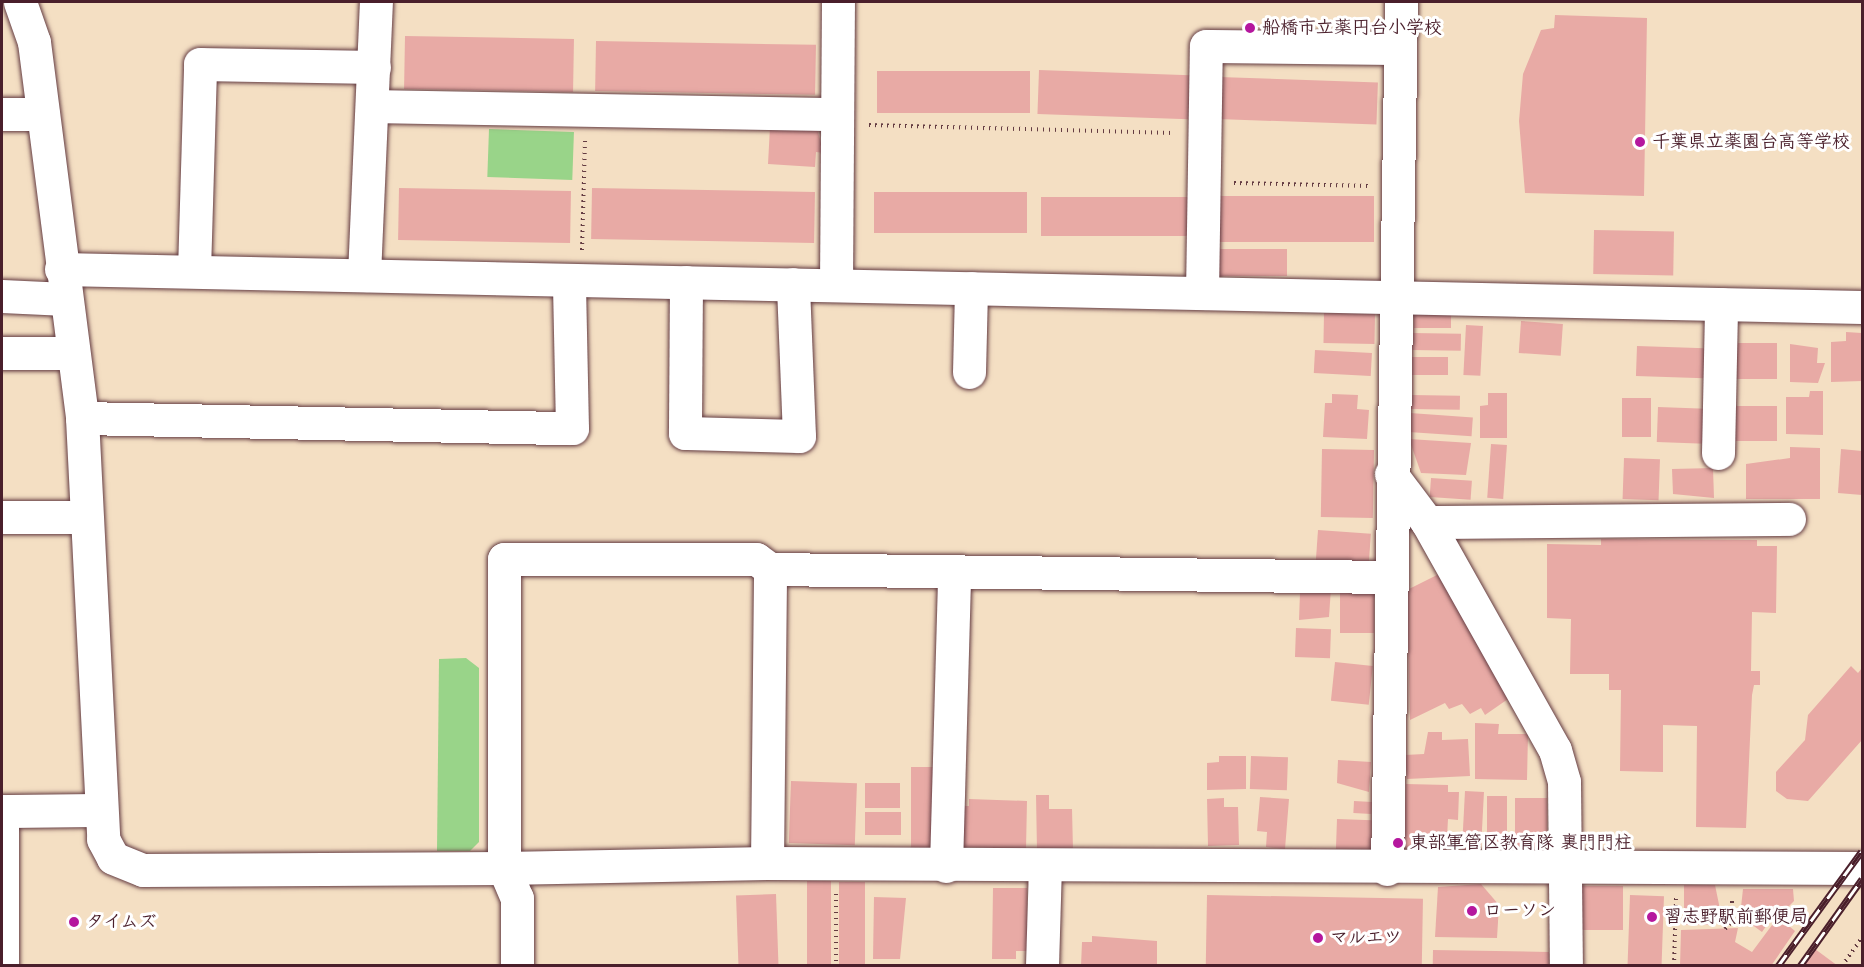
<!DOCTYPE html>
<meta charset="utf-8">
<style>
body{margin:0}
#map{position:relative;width:1864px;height:967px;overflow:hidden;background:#f4dfc3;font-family:"Comic Neue","Klee One",sans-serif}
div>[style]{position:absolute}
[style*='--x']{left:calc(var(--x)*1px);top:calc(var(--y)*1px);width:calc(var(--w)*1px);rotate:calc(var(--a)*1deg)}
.green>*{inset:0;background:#99d489;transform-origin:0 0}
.building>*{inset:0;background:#e8aaa5;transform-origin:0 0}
.path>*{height:4px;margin-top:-2px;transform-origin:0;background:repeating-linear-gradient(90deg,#643c42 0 1.5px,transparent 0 6px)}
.roads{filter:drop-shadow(0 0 2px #643c42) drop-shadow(0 0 2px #643c42)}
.minor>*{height:33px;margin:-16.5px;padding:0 16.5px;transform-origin:16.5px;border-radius:16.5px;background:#fff}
.rail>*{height:7px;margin-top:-3.5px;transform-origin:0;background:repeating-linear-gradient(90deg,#fff 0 14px,#4a1f2b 0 28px);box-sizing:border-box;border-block:2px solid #4a1f2b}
.dots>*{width:16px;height:16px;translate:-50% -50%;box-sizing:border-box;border:3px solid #fff;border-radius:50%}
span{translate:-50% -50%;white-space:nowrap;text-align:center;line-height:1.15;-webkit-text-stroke:6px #fff;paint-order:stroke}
.poi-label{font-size:18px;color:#4a1f2b;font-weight:700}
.left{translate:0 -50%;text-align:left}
.frame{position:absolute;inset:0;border:3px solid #4a1f2b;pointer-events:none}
</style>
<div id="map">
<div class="green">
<div style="left:489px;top:129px;width:85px;height:48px;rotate:2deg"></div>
<div style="clip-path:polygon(466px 658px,479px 668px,479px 842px,470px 851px,437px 851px,439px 659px)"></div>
</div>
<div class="building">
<div style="clip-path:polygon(1555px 15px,1647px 18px,1644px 196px,1525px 193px,1519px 121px,1523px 74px,1541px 30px,1554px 28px)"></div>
<div style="left:405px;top:36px;width:169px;height:53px;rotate:1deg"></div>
<div style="left:596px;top:41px;width:220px;height:50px;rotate:1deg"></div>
<div style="left:1039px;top:70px;width:151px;height:44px;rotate:2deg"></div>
<div style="left:877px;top:71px;width:153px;height:42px"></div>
<div style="left:1219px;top:77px;width:159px;height:42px;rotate:2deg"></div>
<div style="clip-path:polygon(770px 127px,817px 129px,824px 153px,816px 152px,815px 167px,768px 164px)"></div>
<div style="left:399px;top:188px;width:172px;height:52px;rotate:1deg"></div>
<div style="left:592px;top:188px;width:223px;height:51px;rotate:1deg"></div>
<div style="left:874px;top:192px;width:153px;height:41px"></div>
<div style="left:1217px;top:196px;width:157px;height:46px"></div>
<div style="left:1041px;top:197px;width:149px;height:39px"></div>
<div style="left:1594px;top:230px;width:80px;height:44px;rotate:1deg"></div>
<div style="left:1219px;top:249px;width:68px;height:27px"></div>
<div style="left:1324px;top:313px;width:51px;height:30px;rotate:1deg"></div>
<div style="left:1414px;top:314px;width:37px;height:14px"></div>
<div style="left:1521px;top:321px;width:42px;height:32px;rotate:4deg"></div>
<div style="left:1466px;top:325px;width:17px;height:50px;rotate:3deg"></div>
<div style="clip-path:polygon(1846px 332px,1862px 333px,1862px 381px,1831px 382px,1831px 342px,1846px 341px)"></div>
<div style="left:1412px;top:333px;width:49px;height:17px;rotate:1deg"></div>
<div style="left:1735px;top:343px;width:42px;height:36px"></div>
<div style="clip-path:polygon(1790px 344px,1818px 348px,1817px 363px,1825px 363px,1818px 383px,1790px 382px)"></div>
<div style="left:1637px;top:346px;width:68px;height:30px;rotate:2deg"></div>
<div style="left:1315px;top:350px;width:57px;height:23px;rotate:3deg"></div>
<div style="left:1412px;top:357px;width:36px;height:18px"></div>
<div style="clip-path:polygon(1810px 391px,1823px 391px,1823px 435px,1786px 434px,1786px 397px,1809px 397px)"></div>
<div style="clip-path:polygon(1488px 393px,1507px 393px,1507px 438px,1480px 438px,1480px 406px,1488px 405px)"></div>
<div style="clip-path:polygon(1332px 394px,1358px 395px,1357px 409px,1369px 410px,1367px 439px,1323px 437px,1325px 403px,1332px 403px)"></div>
<div style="left:1411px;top:395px;width:49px;height:14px;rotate:1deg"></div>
<div style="left:1622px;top:398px;width:29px;height:39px"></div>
<div style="left:1733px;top:406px;width:44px;height:35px"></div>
<div style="left:1658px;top:407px;width:48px;height:35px;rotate:2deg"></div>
<div style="left:1410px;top:413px;width:63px;height:19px;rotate:4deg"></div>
<div style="clip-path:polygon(1409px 439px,1471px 443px,1466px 475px,1421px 473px)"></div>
<div style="left:1491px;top:444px;width:16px;height:54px;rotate:4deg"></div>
<div style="clip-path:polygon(1790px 447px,1820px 448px,1820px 499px,1746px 499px,1746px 464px,1790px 458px)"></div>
<div style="left:1322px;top:449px;width:52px;height:68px;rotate:1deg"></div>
<div style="clip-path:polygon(1841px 449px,1862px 451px,1862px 495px,1838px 493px)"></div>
<div style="left:1624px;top:458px;width:36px;height:41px;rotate:2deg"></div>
<div style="clip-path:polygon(1713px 468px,1714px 498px,1673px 494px,1672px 469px)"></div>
<div style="left:1431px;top:478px;width:41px;height:19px;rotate:4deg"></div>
<div style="left:1318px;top:530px;width:53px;height:32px;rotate:4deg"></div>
<div style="clip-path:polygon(1601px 539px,1757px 540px,1757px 546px,1777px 546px,1776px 613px,1752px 612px,1751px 671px,1760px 671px,1760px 685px,1754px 685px,1752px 695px,1746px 828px,1696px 827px,1697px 726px,1663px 725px,1663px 772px,1620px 771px,1621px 690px,1609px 690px,1609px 674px,1570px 674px,1571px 619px,1547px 618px,1547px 544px,1601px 545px)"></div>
<div style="clip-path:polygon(1439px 574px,1508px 699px,1485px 715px,1481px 708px,1470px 714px,1462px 704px,1449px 709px,1445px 703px,1410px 720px,1407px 590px)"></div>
<div style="clip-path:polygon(1306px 587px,1331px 588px,1329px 617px,1299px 620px,1300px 593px)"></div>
<div style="left:1340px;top:588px;width:34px;height:45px"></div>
<div style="left:1296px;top:628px;width:35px;height:29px;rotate:2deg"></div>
<div style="left:1335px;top:662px;width:38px;height:39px;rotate:6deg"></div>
<div style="clip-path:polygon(1851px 666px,1858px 673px,1862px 668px,1862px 740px,1808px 801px,1787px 799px,1776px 791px,1776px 772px,1805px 740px,1808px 715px)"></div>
<div style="clip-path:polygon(1475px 723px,1499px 724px,1498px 734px,1528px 734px,1527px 780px,1475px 779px)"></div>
<div style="clip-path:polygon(1428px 732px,1442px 732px,1442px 740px,1468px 739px,1470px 776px,1407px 779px,1405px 755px,1424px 754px)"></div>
<div style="clip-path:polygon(1219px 756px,1246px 756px,1246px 789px,1207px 790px,1207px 763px,1219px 762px)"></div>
<div style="left:1251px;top:756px;width:37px;height:33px;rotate:2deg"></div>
<div style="clip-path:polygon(1338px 760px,1371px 762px,1369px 792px,1337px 783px)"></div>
<div style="left:911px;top:767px;width:22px;height:82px"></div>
<div style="left:791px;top:781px;width:66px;height:62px;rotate:2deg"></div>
<div style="left:900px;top:783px;width:25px;height:35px;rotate:90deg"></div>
<div style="clip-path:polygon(1406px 784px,1448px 785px,1448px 792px,1459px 792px,1458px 820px,1448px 819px,1446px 857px,1403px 855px)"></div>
<div style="left:1465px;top:791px;width:19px;height:59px;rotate:3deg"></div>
<div style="clip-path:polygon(1036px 795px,1049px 795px,1049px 809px,1072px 809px,1073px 850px,1037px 851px)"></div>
<div style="left:1487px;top:796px;width:20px;height:49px"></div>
<div style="clip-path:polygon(1260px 797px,1289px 799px,1285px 849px,1266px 847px,1267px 832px,1257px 831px)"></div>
<div style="clip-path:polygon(1224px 798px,1224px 807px,1238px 807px,1239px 845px,1208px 846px,1207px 799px)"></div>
<div style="left:1515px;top:798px;width:32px;height:55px"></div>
<div style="clip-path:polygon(969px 799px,1027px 801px,1026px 849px,961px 847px,962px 806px,969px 806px)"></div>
<div style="left:1354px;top:801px;width:18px;height:12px;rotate:3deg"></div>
<div style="left:865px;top:812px;width:36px;height:23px"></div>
<div style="left:1337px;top:819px;width:35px;height:30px;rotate:2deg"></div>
<div style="left:807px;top:881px;width:24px;height:85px"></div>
<div style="left:839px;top:882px;width:26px;height:84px"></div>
<div style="clip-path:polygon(1481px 884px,1499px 905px,1497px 938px,1435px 937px,1438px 887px)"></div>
<div style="clip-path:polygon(1684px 885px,1715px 885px,1722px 919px,1715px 919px,1715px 925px,1684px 925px)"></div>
<div style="left:1580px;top:886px;width:43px;height:44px"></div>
<div style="clip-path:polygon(993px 888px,1027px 888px,1027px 951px,1016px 951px,1016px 959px,992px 959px)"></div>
<div style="clip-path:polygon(1743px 889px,1793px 889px,1794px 901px,1781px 914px,1776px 912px,1762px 932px,1740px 916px)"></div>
<div style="left:776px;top:894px;width:72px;height:40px;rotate:88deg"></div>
<div style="left:1207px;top:895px;width:216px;height:71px;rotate:1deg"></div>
<div style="left:1630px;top:895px;width:34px;height:71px;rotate:2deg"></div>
<div style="clip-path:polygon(874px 897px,906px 898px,900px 959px,873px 959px)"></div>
<div style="clip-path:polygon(1778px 917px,1795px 931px,1771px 966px,1680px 966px,1681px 930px,1738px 928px,1735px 942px,1752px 952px)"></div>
<div style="clip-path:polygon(1092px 936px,1157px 941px,1157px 966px,1081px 966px,1082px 942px,1092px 942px)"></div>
<div style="clip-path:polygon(1815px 949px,1838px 966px,1804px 966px)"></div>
<div style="left:1433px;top:950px;width:116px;height:16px;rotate:1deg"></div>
</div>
<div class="path">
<div style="--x:869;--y:125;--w:304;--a:1.5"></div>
<div style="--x:1234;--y:183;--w:134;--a:1.3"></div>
<div style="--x:582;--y:250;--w:109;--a:-88.4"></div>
<div style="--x:836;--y:894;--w:72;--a:90"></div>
<div style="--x:1725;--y:929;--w:11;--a:-49"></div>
<div style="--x:1732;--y:921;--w:24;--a:-90"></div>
<div style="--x:1674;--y:966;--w:68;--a:-88.3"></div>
<div style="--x:1842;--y:966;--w:35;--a:-55"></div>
</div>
<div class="roads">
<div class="minor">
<div style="--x:20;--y:2;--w:42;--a:70.7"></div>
<div style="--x:34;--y:42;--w:379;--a:82.7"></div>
<div style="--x:82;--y:418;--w:422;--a:87.1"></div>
<div style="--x:103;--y:839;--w:21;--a:62"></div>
<div style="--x:113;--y:858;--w:32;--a:22"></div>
<div style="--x:143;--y:870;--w:361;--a:-0.3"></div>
<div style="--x:504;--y:868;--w:33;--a:67"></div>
<div style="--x:517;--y:898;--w:68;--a:90"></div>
<div style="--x:372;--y:106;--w:465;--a:1"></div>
<div style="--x:2;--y:114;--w:41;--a:0"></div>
<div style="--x:61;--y:269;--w:1801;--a:1.21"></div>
<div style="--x:194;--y:271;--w:207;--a:-88.3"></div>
<div style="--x:200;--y:64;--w:174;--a:1"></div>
<div style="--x:364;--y:275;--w:273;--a:-87.5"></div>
<div style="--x:686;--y:282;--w:151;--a:90.4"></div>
<div style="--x:685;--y:433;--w:114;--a:1.5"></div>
<div style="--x:799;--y:436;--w:152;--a:-92.3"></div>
<div style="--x:836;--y:285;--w:283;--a:-89.6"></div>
<div style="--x:1202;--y:293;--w:247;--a:-89.1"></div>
<div style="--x:1206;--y:46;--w:194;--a:0.6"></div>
<div style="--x:2;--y:296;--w:64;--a:2.7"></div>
<div style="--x:2;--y:353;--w:68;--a:0"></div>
<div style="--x:969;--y:372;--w:84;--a:-88.6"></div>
<div style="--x:82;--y:418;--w:490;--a:1.2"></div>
<div style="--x:572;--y:428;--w:148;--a:-91.2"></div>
<div style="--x:1718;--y:453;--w:149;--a:-88.8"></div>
<div style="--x:1391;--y:474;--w:60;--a:53.1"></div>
<div style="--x:1427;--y:522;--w:261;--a:60.7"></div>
<div style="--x:1555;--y:750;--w:33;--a:74"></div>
<div style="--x:1564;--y:782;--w:184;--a:89.4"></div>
<div style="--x:2;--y:517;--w:83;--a:0"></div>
<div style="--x:1427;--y:522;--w:362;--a:-0.5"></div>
<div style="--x:770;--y:569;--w:618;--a:0.74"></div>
<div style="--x:2;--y:811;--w:98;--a:-0.6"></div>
<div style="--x:767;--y:863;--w:294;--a:-89.4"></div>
<div style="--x:770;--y:569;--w:17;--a:-144"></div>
<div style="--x:756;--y:559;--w:252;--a:180"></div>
<div style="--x:504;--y:559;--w:309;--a:90"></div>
<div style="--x:504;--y:868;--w:263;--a:-1.1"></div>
<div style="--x:767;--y:863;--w:1095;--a:0.26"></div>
<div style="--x:946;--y:866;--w:295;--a:-88.4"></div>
<div style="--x:1387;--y:869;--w:867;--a:-89.07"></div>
<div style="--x:2;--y:966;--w:155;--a:-90"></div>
<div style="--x:1042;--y:966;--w:99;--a:-88.3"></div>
</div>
</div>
<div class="rail">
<div style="--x:1778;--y:966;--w:142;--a:-53.9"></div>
<div style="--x:1800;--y:966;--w:107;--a:-54.5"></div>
</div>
<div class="dots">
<div style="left:1250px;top:28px;background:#b5179e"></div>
<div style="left:1640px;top:142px;background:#b5179e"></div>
<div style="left:1398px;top:843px;background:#b5179e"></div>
<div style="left:1472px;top:911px;background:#b5179e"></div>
<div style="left:1652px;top:917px;background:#b5179e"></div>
<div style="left:74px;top:922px;background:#b5179e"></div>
<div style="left:1318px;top:938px;background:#b5179e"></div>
</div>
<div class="poi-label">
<span class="left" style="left:1262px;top:28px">船橋市立薬円台小学校</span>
<span class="left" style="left:1652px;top:142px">千葉県立薬園台高等学校</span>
<span class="left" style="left:1410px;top:843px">東部軍管区教育隊 裏門門柱</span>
<span class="left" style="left:1484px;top:911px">ローソン</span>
<span class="left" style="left:1664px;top:917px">習志野駅前郵便局</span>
<span class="left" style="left:86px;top:922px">タイムズ</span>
<span class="left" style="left:1330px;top:938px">マルエツ</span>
</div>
<div class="frame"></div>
</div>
